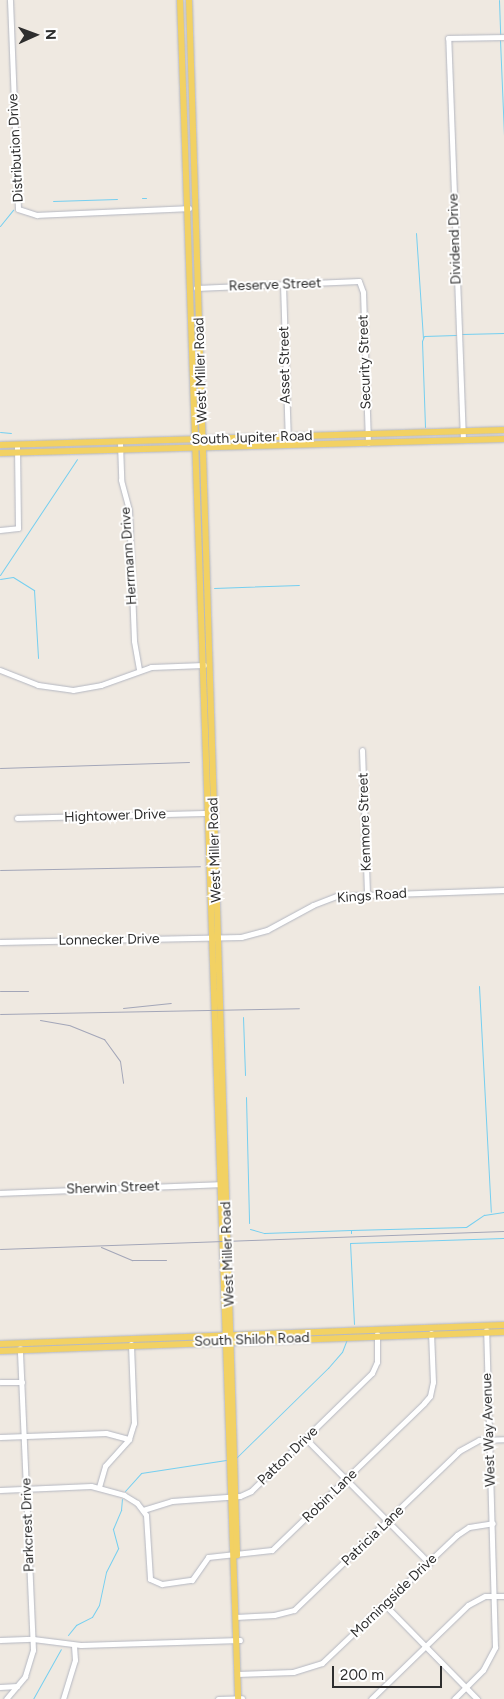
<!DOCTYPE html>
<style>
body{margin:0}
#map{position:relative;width:504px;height:1699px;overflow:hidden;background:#efe9e1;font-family:Figtree,sans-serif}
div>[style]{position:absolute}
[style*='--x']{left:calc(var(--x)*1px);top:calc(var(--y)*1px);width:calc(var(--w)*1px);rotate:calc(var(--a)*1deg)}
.stream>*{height:1px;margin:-0.5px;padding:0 0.5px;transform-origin:0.5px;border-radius:0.5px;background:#75cff0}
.roads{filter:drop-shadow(0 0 1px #b4b7c1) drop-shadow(0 0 1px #b4b7c1)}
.minor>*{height:5px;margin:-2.5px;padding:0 2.5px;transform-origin:2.5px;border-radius:2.5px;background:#fff}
.major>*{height:6px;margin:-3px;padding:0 3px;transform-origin:3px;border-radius:3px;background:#f2d163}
.rail>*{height:1px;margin:-0.5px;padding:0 0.5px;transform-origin:0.5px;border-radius:0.5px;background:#a3a6b8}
span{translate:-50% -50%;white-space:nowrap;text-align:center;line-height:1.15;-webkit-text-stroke:4px #fff;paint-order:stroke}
.street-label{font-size:14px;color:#2e2e2e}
.north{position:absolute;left:10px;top:10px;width:50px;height:50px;-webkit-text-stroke:4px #fff;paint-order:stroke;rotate:88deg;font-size:14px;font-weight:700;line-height:20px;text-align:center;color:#2e2e2e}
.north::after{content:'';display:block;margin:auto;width:18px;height:22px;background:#2e2e2e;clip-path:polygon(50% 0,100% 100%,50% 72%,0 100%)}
.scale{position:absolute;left:332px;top:1666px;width:110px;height:22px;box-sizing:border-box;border:2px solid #2e2e2e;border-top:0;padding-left:6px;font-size:15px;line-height:18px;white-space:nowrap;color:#2e2e2e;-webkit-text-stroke:4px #fff;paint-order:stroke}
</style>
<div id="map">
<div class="stream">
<div style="--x:499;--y:0;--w:34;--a:88"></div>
<div style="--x:500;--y:40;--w:96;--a:87.6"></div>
<div style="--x:142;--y:198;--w:4;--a:0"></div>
<div style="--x:53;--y:201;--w:64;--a:-1.8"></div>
<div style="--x:0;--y:226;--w:21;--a:-51"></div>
<div style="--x:416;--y:233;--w:105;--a:86.2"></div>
<div style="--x:462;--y:334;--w:42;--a:-1.4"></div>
<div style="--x:425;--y:427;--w:86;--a:-92"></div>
<div style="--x:422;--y:341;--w:5;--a:-68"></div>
<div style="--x:424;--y:336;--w:32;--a:-2"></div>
<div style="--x:0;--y:432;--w:11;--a:5"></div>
<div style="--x:0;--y:575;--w:139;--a:-56.4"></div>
<div style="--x:0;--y:579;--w:13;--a:-9"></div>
<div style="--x:13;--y:577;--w:25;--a:32"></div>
<div style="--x:34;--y:590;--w:68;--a:86.6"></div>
<div style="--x:214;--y:588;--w:85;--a:-2"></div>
<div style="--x:479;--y:986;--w:226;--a:87"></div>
<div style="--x:243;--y:1017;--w:58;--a:88"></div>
<div style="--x:246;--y:1097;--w:126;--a:88.6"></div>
<div style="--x:250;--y:1229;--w:15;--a:16"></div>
<div style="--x:264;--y:1233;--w:87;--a:-2"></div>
<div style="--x:351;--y:1230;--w:3;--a:90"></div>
<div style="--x:351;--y:1230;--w:115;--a:-1.5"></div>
<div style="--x:466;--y:1227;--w:22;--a:-34"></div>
<div style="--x:484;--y:1215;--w:20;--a:-9"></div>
<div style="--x:354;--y:1324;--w:81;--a:-92.8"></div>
<div style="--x:350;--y:1243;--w:154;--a:-1.9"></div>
<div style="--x:236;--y:1458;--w:129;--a:-44.4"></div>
<div style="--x:328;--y:1368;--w:21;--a:-49"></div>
<div style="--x:342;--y:1352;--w:14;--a:-69"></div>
<div style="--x:125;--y:1491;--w:24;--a:-48"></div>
<div style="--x:141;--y:1473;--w:86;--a:-8.7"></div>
<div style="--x:68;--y:1635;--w:13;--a:-51"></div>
<div style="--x:76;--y:1625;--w:18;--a:-27"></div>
<div style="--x:92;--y:1617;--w:14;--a:-60"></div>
<div style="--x:99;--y:1605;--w:34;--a:-78"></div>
<div style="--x:106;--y:1572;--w:27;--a:-63"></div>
<div style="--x:118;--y:1548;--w:20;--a:-105"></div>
<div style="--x:113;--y:1529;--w:21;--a:-67"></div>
<div style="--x:121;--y:1510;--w:11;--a:-85"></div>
<div style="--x:33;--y:1699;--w:57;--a:-60.8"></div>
</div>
<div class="roads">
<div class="minor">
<div style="--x:10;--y:0;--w:209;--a:87.8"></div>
<div style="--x:18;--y:209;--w:20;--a:18"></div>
<div style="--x:37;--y:215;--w:152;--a:-2.6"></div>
<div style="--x:283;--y:284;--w:161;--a:88.2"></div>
<div style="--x:196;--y:288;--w:163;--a:-2.5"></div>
<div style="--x:359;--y:281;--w:12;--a:70"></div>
<div style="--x:363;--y:292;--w:151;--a:88.1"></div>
<div style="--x:463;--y:440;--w:402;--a:-92.1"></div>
<div style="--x:448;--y:38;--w:56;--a:-1"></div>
<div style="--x:120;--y:443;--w:37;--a:88"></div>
<div style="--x:121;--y:480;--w:31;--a:75"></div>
<div style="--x:129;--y:510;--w:131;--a:87.8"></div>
<div style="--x:134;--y:641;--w:28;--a:80"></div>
<div style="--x:0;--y:530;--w:18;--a:-6"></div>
<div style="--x:18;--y:528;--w:84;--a:-90.7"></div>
<div style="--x:0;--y:670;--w:41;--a:21.5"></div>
<div style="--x:38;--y:685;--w:35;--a:8"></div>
<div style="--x:73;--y:690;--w:28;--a:-10"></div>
<div style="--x:101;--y:685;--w:53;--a:-19.8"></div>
<div style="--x:151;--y:667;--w:53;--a:-2.2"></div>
<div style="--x:362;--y:750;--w:144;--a:88"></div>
<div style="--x:17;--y:818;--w:194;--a:-1.5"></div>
<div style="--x:0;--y:942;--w:241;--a:-1.2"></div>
<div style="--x:241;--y:937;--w:27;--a:-15"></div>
<div style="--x:267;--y:930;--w:52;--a:-28.5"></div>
<div style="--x:313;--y:905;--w:26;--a:-21"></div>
<div style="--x:337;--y:896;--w:167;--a:-2.1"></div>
<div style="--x:0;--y:1193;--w:222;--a:-2.3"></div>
<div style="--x:0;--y:1382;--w:22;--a:0"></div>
<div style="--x:0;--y:1437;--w:106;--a:-2.2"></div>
<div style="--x:106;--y:1433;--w:24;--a:15"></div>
<div style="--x:306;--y:1439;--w:175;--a:45.2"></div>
<div style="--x:99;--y:1487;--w:22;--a:-74"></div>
<div style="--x:105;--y:1466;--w:36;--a:-48"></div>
<div style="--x:129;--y:1439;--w:17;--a:-73"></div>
<div style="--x:134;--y:1423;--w:79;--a:-92.2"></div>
<div style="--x:0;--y:1490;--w:91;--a:-2.5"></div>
<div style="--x:91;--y:1486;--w:34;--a:15"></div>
<div style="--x:124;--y:1495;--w:15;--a:32"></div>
<div style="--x:137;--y:1503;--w:15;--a:53"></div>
<div style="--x:146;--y:1515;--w:64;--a:86.4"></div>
<div style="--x:150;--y:1579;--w:13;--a:23"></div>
<div style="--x:162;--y:1584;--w:30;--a:-8"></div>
<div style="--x:192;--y:1580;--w:28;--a:-55"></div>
<div style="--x:208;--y:1557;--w:64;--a:-6.2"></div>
<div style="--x:272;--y:1550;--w:211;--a:-44"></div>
<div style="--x:424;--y:1403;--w:9;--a:-49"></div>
<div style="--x:430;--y:1396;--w:14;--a:-78"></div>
<div style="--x:433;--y:1382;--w:49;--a:-92.3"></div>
<div style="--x:143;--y:1510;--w:30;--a:-17"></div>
<div style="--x:172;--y:1501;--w:68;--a:-4.2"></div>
<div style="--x:240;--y:1496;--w:12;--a:-24"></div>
<div style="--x:251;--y:1491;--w:169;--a:-44.3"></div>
<div style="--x:372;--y:1373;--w:12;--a:-66"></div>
<div style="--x:377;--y:1362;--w:28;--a:-90"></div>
<div style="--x:385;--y:1605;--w:132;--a:45.6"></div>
<div style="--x:235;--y:1617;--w:39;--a:-3"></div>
<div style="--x:274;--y:1615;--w:21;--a:-14"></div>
<div style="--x:294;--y:1610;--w:229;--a:-43.9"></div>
<div style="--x:459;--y:1451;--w:23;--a:-29"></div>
<div style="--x:479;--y:1440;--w:25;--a:-2"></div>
<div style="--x:0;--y:1640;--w:33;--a:-2"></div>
<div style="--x:33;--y:1639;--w:48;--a:7.1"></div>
<div style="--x:81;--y:1645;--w:159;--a:-1.8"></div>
<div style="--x:237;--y:1674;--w:56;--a:-2"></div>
<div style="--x:293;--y:1672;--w:30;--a:-17"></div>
<div style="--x:322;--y:1663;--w:186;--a:-43.5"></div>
<div style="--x:457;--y:1535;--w:14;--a:-34"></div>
<div style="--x:469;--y:1527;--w:24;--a:-9"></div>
<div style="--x:0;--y:1687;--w:17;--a:-3"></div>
<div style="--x:6;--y:1699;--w:30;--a:-50"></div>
<div style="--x:25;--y:1676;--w:27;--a:-73"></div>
<div style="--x:33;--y:1650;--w:302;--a:-92.5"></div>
<div style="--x:63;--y:1699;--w:41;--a:-72.9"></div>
<div style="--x:75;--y:1660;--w:15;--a:-94"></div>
<div style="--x:218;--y:1699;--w:24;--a:-2"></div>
<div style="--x:371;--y:1699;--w:135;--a:-44.1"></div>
<div style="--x:468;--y:1605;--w:19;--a:-28"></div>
<div style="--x:485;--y:1596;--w:19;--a:0"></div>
<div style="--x:454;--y:1699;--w:41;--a:-45"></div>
<div style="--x:483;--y:1670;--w:26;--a:-62"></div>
<div style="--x:495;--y:1647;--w:317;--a:-91.6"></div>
</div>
<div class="major">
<div style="--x:180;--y:0;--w:1700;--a:88.04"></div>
<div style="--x:189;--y:0;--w:1556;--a:88.23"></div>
<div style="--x:0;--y:445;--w:504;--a:-1.7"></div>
<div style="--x:0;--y:453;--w:504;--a:-1.59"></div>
<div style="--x:0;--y:1344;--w:504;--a:-2.16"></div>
<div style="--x:0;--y:1351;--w:504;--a:-2.16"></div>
</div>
</div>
<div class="rail">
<div style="--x:0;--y:768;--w:189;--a:-1.8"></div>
<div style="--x:0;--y:870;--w:200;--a:-1.1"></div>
<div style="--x:0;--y:991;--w:28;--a:0"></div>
<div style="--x:123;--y:1008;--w:48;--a:-5.9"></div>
<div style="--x:0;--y:1014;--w:299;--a:-1.1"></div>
<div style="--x:40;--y:1020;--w:29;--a:10"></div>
<div style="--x:69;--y:1025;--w:38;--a:22"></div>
<div style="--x:104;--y:1039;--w:27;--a:54"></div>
<div style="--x:120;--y:1061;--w:22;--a:82"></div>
<div style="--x:101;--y:1247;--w:34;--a:23"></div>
<div style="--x:132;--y:1260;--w:34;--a:0"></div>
<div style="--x:0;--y:1249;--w:504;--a:-2.05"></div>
</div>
<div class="street-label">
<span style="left:16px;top:148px;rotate:-93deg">Distribution Drive</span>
<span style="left:455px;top:239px;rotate:-92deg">Dividend Drive</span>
<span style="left:275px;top:285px;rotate:-2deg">Reserve Street</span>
<span style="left:365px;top:362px;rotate:-92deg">Security Street</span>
<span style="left:285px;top:365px;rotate:-91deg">Asset Street</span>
<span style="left:201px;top:370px;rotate:-92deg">West Miller Road</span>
<span style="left:252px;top:438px;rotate:-2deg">South Jupiter Road</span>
<span style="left:129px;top:556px;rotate:-94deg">Herrmann Drive</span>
<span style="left:115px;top:816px;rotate:-2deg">Hightower Drive</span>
<span style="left:365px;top:822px;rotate:-92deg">Kenmore Street</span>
<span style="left:215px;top:850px;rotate:-92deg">West Miller Road</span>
<span style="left:372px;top:896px;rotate:-4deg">Kings Road</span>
<span style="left:109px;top:940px;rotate:-1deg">Lonnecker Drive</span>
<span style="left:113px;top:1188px;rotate:-2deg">Sherwin Street</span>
<span style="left:228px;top:1254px;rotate:-92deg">West Miller Road</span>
<span style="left:252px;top:1340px;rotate:-2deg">South Shiloh Road</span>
<span style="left:489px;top:1430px;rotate:-92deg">West Way Avenue</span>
<span style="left:288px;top:1456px;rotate:-44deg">Patton Drive</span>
<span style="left:330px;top:1496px;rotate:-44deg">Robin Lane</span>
<span style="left:28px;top:1525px;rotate:-92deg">Parkcrest Drive</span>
<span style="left:373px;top:1536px;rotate:-44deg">Patricia Lane</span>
<span style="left:394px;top:1596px;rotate:-44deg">Morningside Drive</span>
</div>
<div class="north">N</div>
<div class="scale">200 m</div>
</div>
